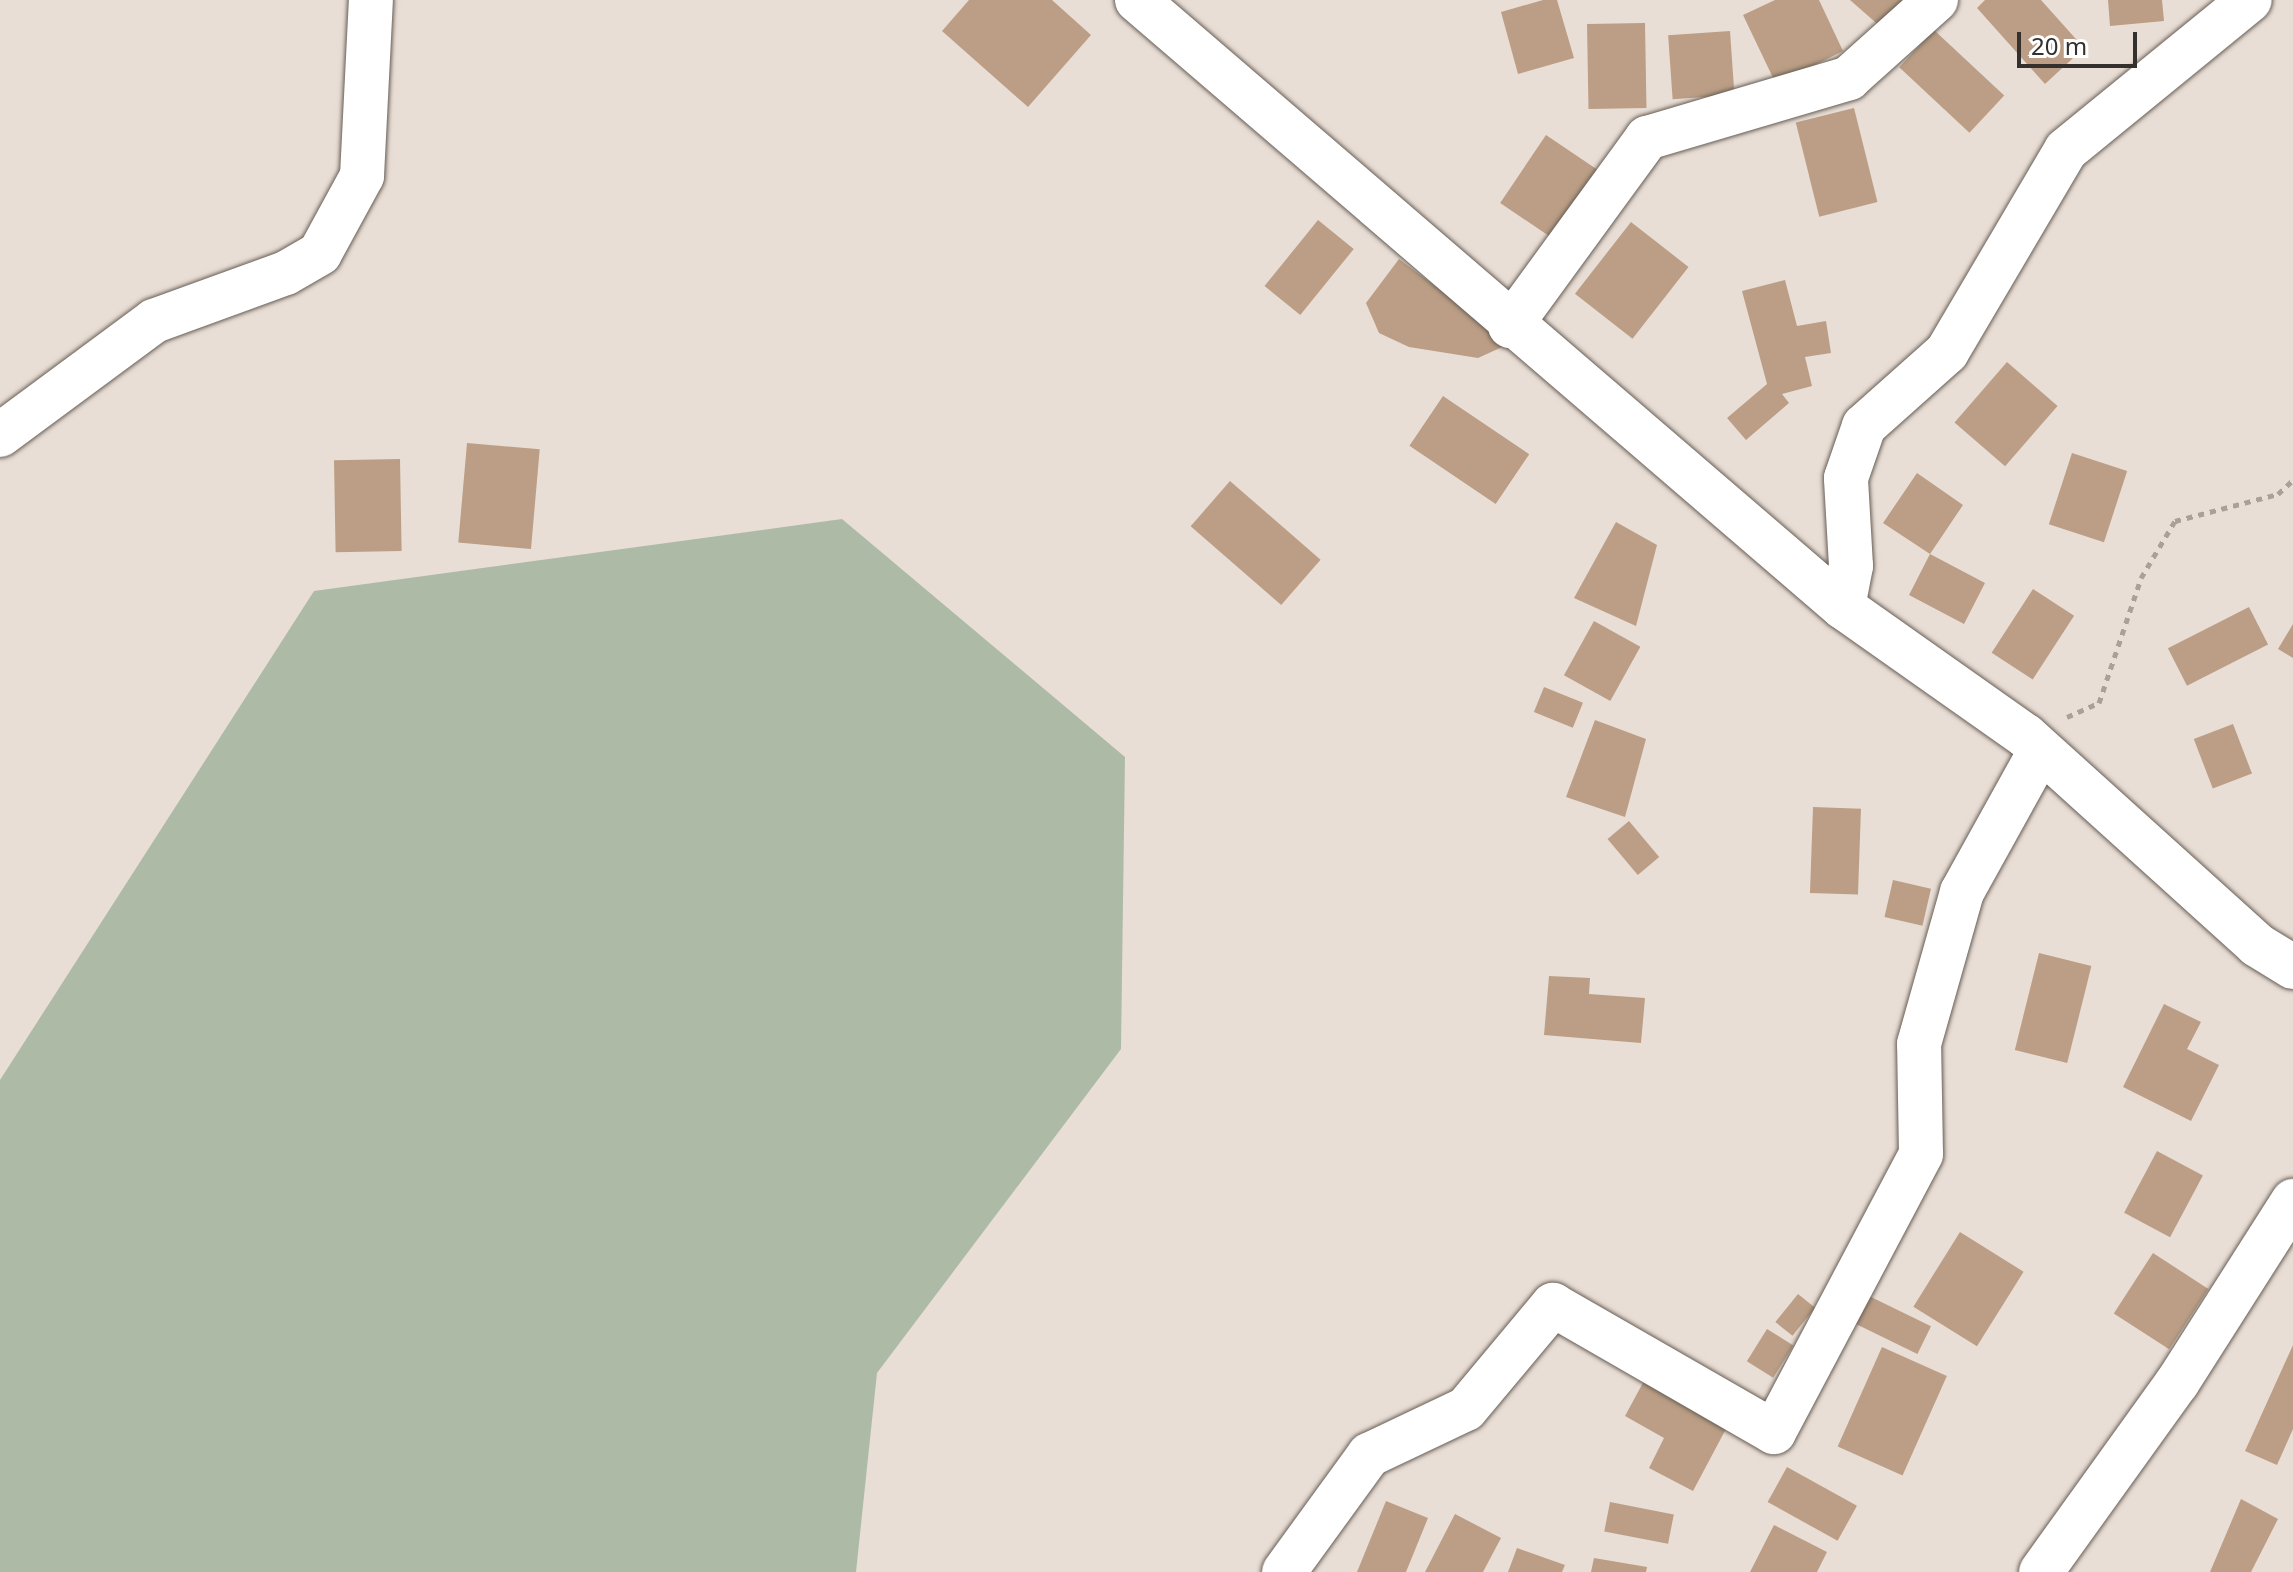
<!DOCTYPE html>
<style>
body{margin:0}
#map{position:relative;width:2293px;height:1572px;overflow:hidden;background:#e9ded5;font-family:"Noto Sans",sans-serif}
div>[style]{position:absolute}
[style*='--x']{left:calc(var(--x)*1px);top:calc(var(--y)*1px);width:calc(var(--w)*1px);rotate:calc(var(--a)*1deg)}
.green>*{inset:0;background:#adbba6}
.building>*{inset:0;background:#bb9e85;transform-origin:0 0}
.path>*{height:5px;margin-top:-2.5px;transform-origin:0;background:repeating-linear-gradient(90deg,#a8a099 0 6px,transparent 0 12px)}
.roads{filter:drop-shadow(0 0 2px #665d55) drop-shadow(0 0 2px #665d55)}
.minor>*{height:44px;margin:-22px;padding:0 22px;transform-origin:22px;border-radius:22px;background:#fff}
span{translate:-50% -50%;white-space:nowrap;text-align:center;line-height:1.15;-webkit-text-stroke:6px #fff;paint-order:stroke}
.scale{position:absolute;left:2017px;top:32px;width:120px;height:36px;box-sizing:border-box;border:4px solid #34302d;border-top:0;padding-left:10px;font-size:24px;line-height:28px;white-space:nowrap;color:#34302d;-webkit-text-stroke:6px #fff;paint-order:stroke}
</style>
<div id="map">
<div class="green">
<div style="clip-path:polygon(842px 519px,1125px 757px,1121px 1049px,877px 1373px,856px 1572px,0 1572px,0 1080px,314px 591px)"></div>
</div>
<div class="building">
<div style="clip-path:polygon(969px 0,1052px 0,1091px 35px,1028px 107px,942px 31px)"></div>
<div style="clip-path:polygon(1543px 0,1557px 0,1574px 58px,1518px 74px,1501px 12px)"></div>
<div style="clip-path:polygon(1775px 0,1819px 0,1843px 51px,1776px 84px,1743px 15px)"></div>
<div style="clip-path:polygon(1850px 0,1907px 0,1882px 28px)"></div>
<div style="clip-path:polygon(1985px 0,2041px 0,2084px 48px,2045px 84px,1977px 8px)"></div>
<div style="clip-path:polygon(2108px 0,2162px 0,2164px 21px,2110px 26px)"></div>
<div style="left:1645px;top:23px;width:85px;height:58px;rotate:89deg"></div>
<div style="left:1934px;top:30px;width:96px;height:51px;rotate:43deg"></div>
<div style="left:1730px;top:31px;width:64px;height:62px;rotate:86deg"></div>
<div style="left:1854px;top:108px;width:97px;height:60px;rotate:76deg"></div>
<div style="left:1546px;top:135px;width:63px;height:82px;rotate:34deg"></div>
<div style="left:1318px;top:220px;width:46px;height:85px;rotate:39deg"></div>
<div style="left:1631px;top:222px;width:73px;height:91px;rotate:38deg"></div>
<div style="clip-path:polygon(1399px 259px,1511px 343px,1478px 358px,1409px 347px,1379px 333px,1366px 303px)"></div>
<div style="clip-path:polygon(1785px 280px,1797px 326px,1826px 321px,1831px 353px,1805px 357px,1812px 386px,1782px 394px,1789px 403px,1746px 440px,1727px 418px,1767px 384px,1742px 291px)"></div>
<div style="left:2007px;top:362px;width:67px;height:80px;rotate:41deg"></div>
<div style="left:1443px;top:396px;width:104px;height:60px;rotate:34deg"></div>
<div style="left:467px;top:443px;width:73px;height:100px;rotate:5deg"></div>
<div style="left:2072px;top:453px;width:58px;height:75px;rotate:18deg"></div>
<div style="left:400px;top:459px;width:92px;height:66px;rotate:89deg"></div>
<div style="clip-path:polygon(1917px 473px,1963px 505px,1930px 554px,1985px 583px,1964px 624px,1909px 595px,1930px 554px,1883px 523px)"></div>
<div style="left:1230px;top:481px;width:120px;height:60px;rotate:41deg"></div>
<div style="clip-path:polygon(1616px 522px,1657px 545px,1636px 626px,1574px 598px)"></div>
<div style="left:2033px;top:589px;width:49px;height:76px;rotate:33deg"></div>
<div style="left:2249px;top:607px;width:42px;height:91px;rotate:63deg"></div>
<div style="left:1594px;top:621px;width:53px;height:62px;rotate:29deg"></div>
<div style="clip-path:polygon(2293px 624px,2293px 658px,2278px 649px)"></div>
<div style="left:1544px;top:687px;width:42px;height:27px;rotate:22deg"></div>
<div style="clip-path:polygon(1595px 720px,1646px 739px,1625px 817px,1566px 797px)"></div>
<div style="left:2233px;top:724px;width:53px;height:42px;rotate:69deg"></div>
<div style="left:1813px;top:807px;width:48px;height:86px;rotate:2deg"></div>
<div style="left:1629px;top:821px;width:47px;height:28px;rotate:50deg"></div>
<div style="left:1893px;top:880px;width:39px;height:38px;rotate:13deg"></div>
<div style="left:2039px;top:953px;width:54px;height:100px;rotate:14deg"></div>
<div style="clip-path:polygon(1549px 976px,1590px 978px,1589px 994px,1645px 998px,1641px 1043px,1544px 1035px)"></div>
<div style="clip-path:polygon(2164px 1004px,2201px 1022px,2187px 1049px,2219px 1065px,2191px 1121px,2123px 1087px)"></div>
<div style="left:2157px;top:1151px;width:52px;height:70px;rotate:28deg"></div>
<div style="left:1960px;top:1232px;width:75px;height:88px;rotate:32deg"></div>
<div style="left:2153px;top:1253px;width:66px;height:72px;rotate:33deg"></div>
<div style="left:1798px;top:1294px;width:22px;height:36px;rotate:39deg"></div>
<div style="left:1869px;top:1296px;width:69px;height:31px;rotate:26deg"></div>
<div style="left:1767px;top:1329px;width:31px;height:38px;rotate:32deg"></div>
<div style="clip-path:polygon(2293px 1345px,2293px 1429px,2277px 1465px,2245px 1451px)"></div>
<div style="left:1882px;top:1347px;width:71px;height:109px;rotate:24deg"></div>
<div style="clip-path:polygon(1645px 1379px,1727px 1427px,1693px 1491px,1649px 1468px,1664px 1438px,1625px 1416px)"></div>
<div style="left:1787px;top:1467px;width:80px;height:40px;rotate:29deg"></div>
<div style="clip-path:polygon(2241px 1499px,2278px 1519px,2251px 1572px,2210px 1572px)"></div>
<div style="clip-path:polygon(1386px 1501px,1428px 1518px,1406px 1572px,1357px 1572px)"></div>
<div style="left:1610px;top:1502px;width:65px;height:30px;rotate:11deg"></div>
<div style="clip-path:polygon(1455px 1514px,1501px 1538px,1483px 1572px,1425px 1572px)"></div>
<div style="clip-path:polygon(1774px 1525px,1827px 1552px,1817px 1572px,1750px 1572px)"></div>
<div style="clip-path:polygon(1517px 1548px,1565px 1565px,1562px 1572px,1508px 1572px)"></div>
<div style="clip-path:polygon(1594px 1558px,1647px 1567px,1646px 1572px,1591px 1572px)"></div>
</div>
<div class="path">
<div style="--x:2067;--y:717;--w:35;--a:-24"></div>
<div style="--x:2099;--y:703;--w:132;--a:-71.4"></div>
<div style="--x:2141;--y:578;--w:66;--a:-59.2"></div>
<div style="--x:2175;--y:521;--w:106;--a:-14.7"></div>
<div style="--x:2278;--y:494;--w:21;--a:-43"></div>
</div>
<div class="roads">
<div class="minor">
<div style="--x:1137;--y:0;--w:931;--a:40.69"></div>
<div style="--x:1843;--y:607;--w:224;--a:35.2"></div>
<div style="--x:2026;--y:736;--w:312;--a:42.1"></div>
<div style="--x:2257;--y:945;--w:42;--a:31.4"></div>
<div style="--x:1510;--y:326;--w:233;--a:-53.9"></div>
<div style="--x:1647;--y:138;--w:211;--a:-16.5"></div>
<div style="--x:1849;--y:78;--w:117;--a:-41.9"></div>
<div style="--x:0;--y:435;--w:192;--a:-36.5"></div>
<div style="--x:154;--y:321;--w:140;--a:-20"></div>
<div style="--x:286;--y:273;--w:39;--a:-30"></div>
<div style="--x:320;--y:253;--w:88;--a:-61.4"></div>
<div style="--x:362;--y:176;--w:176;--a:-87.1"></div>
<div style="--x:1843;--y:607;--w:42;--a:-79"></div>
<div style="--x:1851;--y:566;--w:88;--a:-93.3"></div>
<div style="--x:1846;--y:478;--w:55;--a:-70.9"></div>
<div style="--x:1864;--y:426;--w:111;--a:-41.7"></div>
<div style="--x:1947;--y:352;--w:234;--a:-59.5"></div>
<div style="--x:2066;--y:150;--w:237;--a:-39.2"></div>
<div style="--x:1284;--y:1572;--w:145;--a:-54"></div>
<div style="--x:1369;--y:1455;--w:107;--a:-25.4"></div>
<div style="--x:1466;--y:1409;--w:136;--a:-50.1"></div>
<div style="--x:1553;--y:1305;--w:255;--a:29.9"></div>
<div style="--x:1774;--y:1432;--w:314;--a:-62.1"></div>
<div style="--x:1921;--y:1154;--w:110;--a:-91"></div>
<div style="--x:1919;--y:1044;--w:158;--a:-74.2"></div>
<div style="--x:1962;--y:892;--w:161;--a:-61"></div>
<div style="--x:2041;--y:1572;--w:233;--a:-54.3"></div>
<div style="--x:2177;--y:1383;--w:216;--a:-57.5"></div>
</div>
</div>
<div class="scale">20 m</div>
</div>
